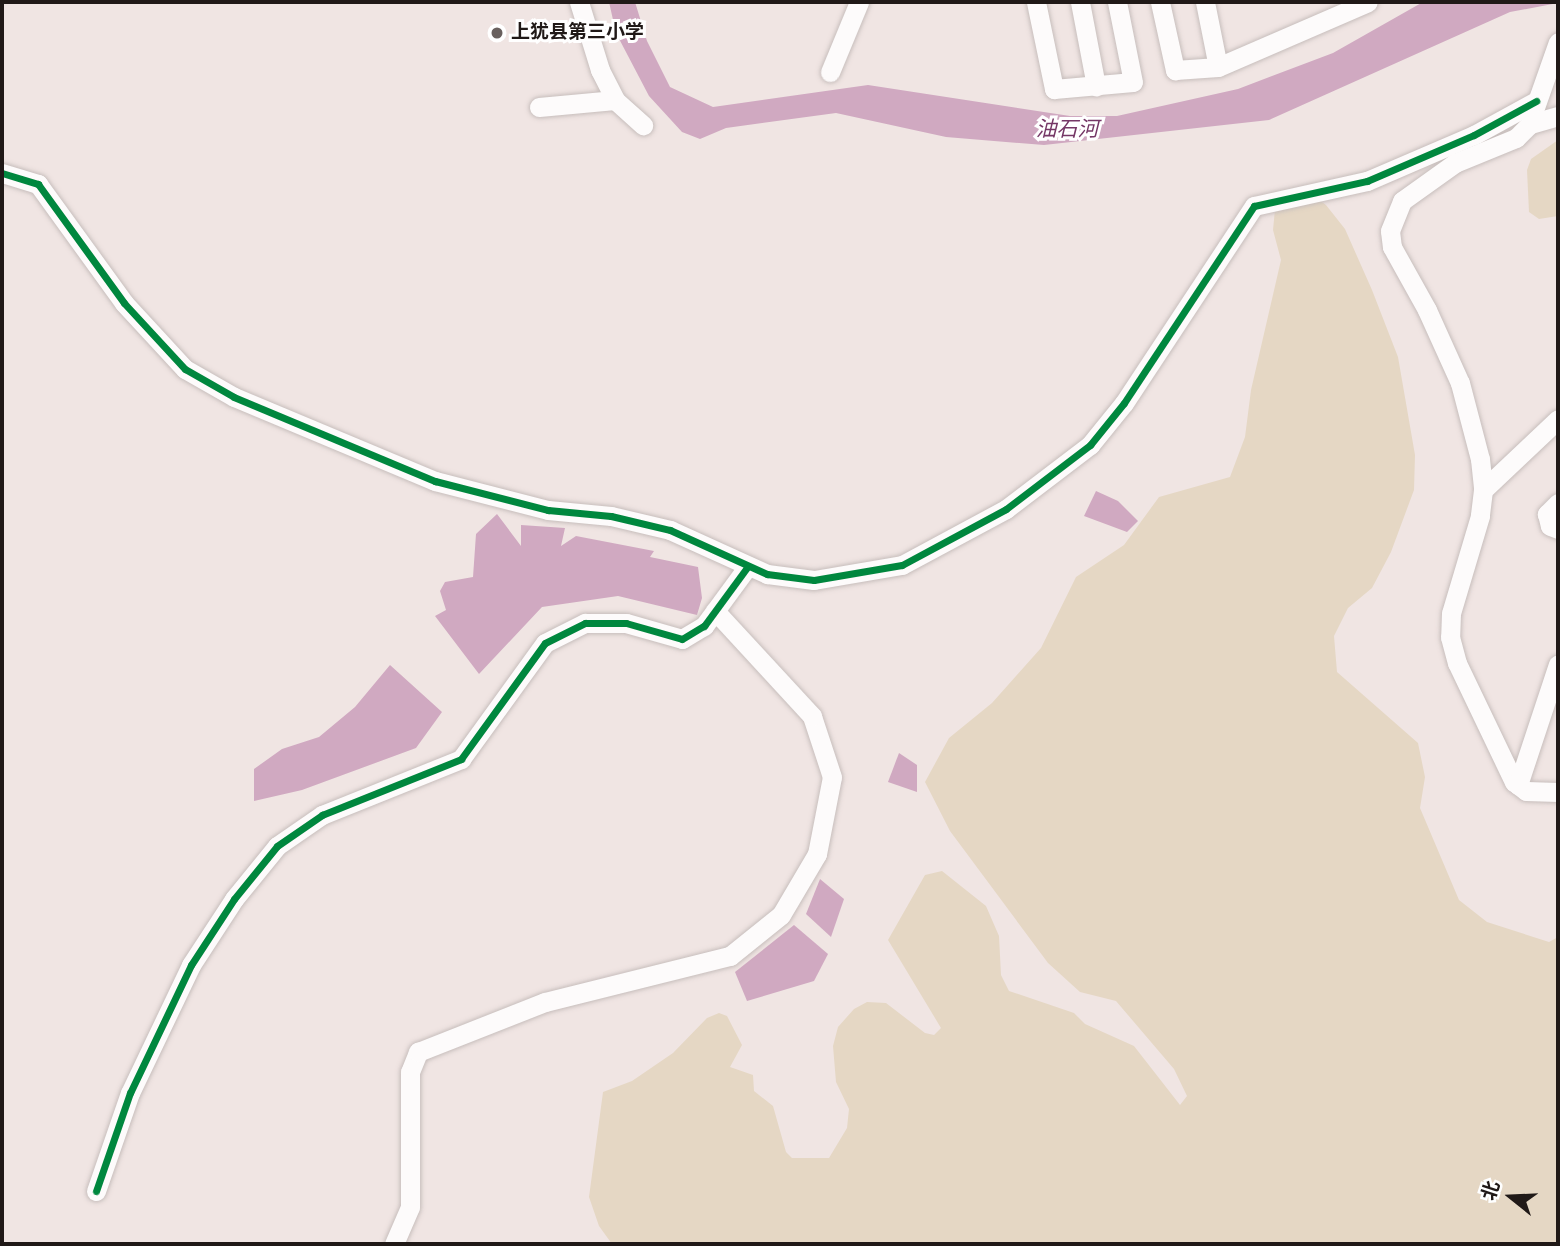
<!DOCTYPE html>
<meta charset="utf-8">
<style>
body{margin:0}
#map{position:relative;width:1560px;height:1246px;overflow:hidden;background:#f0e5e3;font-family:Signika,"Noto Sans SC",sans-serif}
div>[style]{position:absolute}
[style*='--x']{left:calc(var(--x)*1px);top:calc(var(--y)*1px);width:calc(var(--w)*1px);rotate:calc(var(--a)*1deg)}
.green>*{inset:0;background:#e5d7c4}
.water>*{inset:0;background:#d0a9c1}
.roads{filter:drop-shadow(0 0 2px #c7bebc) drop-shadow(0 0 2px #c7bebc)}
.minor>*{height:19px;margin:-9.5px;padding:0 9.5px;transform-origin:9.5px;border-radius:9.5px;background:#fdfbfb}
.cycleway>*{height:7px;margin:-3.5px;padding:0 3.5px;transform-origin:3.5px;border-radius:3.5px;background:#00873e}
.dots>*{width:19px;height:19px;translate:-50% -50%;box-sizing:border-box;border:4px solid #fff;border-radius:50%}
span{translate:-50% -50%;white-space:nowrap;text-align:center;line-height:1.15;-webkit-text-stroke:6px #fff;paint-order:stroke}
.poi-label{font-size:19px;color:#201917;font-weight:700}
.left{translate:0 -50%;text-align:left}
.water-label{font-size:21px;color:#753766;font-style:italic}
.frame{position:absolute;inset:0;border:4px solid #201917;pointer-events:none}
.north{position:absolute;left:1476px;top:1162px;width:70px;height:70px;-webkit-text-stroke:5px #fff;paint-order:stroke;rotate:288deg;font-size:19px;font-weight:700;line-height:28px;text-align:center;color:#201917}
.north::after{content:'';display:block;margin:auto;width:24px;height:32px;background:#201917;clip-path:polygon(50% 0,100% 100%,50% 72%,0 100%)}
</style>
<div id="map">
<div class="green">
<div style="clip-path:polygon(1558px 140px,1558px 216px,1539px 219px,1529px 212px,1527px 170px,1531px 159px)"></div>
<div style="clip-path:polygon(1302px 187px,1326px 205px,1345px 229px,1372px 290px,1398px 357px,1415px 455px,1414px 490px,1391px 552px,1372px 588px,1348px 608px,1334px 636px,1337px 672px,1418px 743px,1425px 777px,1420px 808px,1459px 900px,1487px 922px,1549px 942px,1558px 937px,1558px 1244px,612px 1244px,599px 1226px,589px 1197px,603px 1092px,632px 1081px,673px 1053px,707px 1018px,719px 1013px,727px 1016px,742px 1045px,730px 1067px,753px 1075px,754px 1091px,773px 1106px,786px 1152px,792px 1158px,829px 1158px,847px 1128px,849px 1109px,836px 1082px,833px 1046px,838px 1027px,854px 1009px,867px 1002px,886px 1003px,925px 1033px,934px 1035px,941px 1028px,888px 940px,925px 875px,942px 871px,986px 906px,999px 936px,1001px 975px,1009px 991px,1074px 1013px,1085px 1024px,1134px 1046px,1180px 1105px,1187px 1096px,1174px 1069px,1116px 1001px,1080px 992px,1048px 963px,950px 831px,925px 782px,949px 738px,992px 703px,1041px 648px,1076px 577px,1124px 545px,1159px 497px,1230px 477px,1245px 437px,1251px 390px,1281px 260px,1273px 230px,1276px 199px)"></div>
</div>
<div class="water">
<div style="clip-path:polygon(609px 2px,635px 2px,647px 41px,670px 87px,713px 107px,868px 85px,1070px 116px,1117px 116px,1238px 89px,1333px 53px,1423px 2px,1558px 3px,1510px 12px,1269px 120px,1044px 145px,946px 137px,836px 113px,726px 128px,700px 139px,682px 132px,649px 96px,616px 33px)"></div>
<div style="clip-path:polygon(1096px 491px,1118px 501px,1138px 521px,1127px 532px,1084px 516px)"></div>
<div style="clip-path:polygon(497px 514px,521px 546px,521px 525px,565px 528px,561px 546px,576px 536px,654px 551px,650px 557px,698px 567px,702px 598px,697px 615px,618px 596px,542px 607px,479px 674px,435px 616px,446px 610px,440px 591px,445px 582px,473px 577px,476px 534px)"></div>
<div style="clip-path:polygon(390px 665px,442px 712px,416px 748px,302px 790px,254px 801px,254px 769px,282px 749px,319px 737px,355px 707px)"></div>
<div style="clip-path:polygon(899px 753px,917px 765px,917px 792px,888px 782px)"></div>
<div style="clip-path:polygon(820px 879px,844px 899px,831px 937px,806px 914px)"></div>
<div style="clip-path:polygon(794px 925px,828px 954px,814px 981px,747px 1001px,735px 972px)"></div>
</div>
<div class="roads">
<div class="minor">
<div style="--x:579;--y:2;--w:71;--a:72.8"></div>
<div style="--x:600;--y:70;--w:34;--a:63"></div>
<div style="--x:615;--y:100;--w:38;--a:42"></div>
<div style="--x:1036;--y:2;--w:89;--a:78.3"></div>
<div style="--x:1054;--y:89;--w:79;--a:-5.1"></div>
<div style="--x:1133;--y:82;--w:82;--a:-101.3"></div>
<div style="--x:1080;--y:2;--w:86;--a:79.2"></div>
<div style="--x:1160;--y:2;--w:70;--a:77.6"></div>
<div style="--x:1175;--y:70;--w:43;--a:-4"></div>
<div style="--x:1218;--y:67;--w:163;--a:-23.4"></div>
<div style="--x:1205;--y:2;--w:66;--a:78.7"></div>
<div style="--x:830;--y:72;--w:76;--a:-67.5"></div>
<div style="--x:539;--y:107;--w:76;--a:-5.3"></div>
<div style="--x:1533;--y:113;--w:75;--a:-70.6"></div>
<div style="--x:1558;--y:116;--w:29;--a:164"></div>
<div style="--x:1530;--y:124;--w:20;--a:135"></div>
<div style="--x:1516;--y:138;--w:66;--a:157.7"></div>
<div style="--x:1455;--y:163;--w:65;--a:144.4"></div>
<div style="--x:1402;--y:201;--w:32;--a:112"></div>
<div style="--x:1390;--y:231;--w:16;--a:83"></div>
<div style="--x:1392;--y:247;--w:72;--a:60.9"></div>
<div style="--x:1427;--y:310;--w:80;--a:65.7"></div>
<div style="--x:1460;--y:383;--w:79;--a:75.3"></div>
<div style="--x:1480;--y:459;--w:31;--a:84"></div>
<div style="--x:1483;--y:490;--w:26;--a:97"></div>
<div style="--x:1480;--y:516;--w:101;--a:106.6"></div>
<div style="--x:1451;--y:613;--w:24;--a:92"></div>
<div style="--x:1450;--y:637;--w:27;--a:75"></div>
<div style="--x:1457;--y:663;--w:132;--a:64.4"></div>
<div style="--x:1514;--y:782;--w:15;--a:37"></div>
<div style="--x:1526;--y:791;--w:32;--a:2"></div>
<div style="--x:2;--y:173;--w:38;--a:17"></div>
<div style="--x:38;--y:184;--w:147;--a:54.1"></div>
<div style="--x:124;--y:303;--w:90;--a:47.3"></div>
<div style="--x:185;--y:369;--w:56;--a:29.7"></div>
<div style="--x:234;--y:397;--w:218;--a:22.7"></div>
<div style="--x:435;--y:481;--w:117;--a:14.4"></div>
<div style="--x:548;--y:510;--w:63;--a:5.4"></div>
<div style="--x:611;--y:516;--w:61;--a:13.3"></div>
<div style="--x:670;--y:530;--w:107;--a:24.4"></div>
<div style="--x:767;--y:574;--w:47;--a:7.3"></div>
<div style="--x:814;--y:580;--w:89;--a:-9.7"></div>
<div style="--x:902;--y:565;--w:118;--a:-28.3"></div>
<div style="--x:1006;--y:509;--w:106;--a:-37.3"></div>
<div style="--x:1090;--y:445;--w:54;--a:-51"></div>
<div style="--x:1124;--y:403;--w:236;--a:-56.6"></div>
<div style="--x:1254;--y:206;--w:116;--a:-12.5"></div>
<div style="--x:1367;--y:181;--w:116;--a:-23.3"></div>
<div style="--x:1474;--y:135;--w:71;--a:-28.7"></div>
<div style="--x:1483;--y:490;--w:103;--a:-43.4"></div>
<div style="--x:1558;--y:503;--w:16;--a:135"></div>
<div style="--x:1547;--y:514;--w:12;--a:76"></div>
<div style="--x:1550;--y:526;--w:9;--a:21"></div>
<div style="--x:1518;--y:785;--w:127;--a:-71.7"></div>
<div style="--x:96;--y:1191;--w:104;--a:-70.9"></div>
<div style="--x:130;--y:1093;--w:142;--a:-64.5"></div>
<div style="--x:191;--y:965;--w:79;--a:-56.9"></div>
<div style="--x:234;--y:899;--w:68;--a:-50.9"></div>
<div style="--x:277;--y:846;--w:55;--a:-34.6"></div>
<div style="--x:322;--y:815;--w:150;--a:-21.9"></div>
<div style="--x:461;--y:759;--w:143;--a:-54.1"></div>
<div style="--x:545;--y:643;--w:45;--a:-26.6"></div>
<div style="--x:585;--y:623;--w:41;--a:0"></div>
<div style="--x:626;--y:623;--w:58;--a:15.9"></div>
<div style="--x:682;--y:639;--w:26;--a:-31"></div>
<div style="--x:704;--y:626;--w:74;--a:-53.7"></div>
<div style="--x:394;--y:1244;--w:40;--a:-66.6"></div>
<div style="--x:410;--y:1207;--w:135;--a:-90"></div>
<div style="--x:410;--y:1072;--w:22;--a:-68"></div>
<div style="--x:418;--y:1052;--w:136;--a:-21.5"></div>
<div style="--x:545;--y:1002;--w:191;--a:-14"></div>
<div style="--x:730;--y:956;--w:65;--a:-38.8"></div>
<div style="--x:781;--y:915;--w:71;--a:-59.5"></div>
<div style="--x:817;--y:854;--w:78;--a:-79"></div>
<div style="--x:832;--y:777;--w:64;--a:-108.2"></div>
<div style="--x:812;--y:716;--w:143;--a:-132.7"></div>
</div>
</div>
<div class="cycleway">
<div style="--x:2;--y:173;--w:38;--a:17"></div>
<div style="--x:38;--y:184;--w:147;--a:54.1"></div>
<div style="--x:124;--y:303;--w:90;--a:47.3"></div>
<div style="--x:185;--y:369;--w:56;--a:29.7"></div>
<div style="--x:234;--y:397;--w:218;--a:22.7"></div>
<div style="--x:435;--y:481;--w:117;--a:14.4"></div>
<div style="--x:548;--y:510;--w:63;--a:5.4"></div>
<div style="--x:611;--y:516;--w:61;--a:13.3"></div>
<div style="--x:670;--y:530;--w:107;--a:24.4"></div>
<div style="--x:767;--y:574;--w:47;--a:7.3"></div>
<div style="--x:814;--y:580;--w:89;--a:-9.7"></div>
<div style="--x:902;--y:565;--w:118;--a:-28.3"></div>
<div style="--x:1006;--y:509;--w:106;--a:-37.3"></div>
<div style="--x:1090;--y:445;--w:54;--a:-51"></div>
<div style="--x:1124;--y:403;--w:236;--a:-56.6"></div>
<div style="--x:1254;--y:206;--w:116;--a:-12.5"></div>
<div style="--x:1367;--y:181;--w:116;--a:-23.3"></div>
<div style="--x:1474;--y:135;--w:71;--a:-28.7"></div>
<div style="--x:96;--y:1191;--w:104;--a:-70.9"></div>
<div style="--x:130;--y:1093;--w:142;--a:-64.5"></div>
<div style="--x:191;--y:965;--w:79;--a:-56.9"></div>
<div style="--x:234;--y:899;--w:68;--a:-50.9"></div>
<div style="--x:277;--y:846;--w:55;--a:-34.6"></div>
<div style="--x:322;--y:815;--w:150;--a:-21.9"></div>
<div style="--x:461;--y:759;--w:143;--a:-54.1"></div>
<div style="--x:545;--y:643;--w:45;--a:-26.6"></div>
<div style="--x:585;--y:623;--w:41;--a:0"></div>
<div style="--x:626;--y:623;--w:58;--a:15.9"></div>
<div style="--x:682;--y:639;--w:26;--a:-31"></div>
<div style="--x:704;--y:626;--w:74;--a:-53.7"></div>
</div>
<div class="dots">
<div style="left:497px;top:33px;background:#69605e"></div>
</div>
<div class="poi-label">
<span class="left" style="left:511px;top:33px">上犹县第三小学</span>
</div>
<div class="water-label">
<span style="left:1067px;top:129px">油石河</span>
</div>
<div class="frame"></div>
<div class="north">北</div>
</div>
